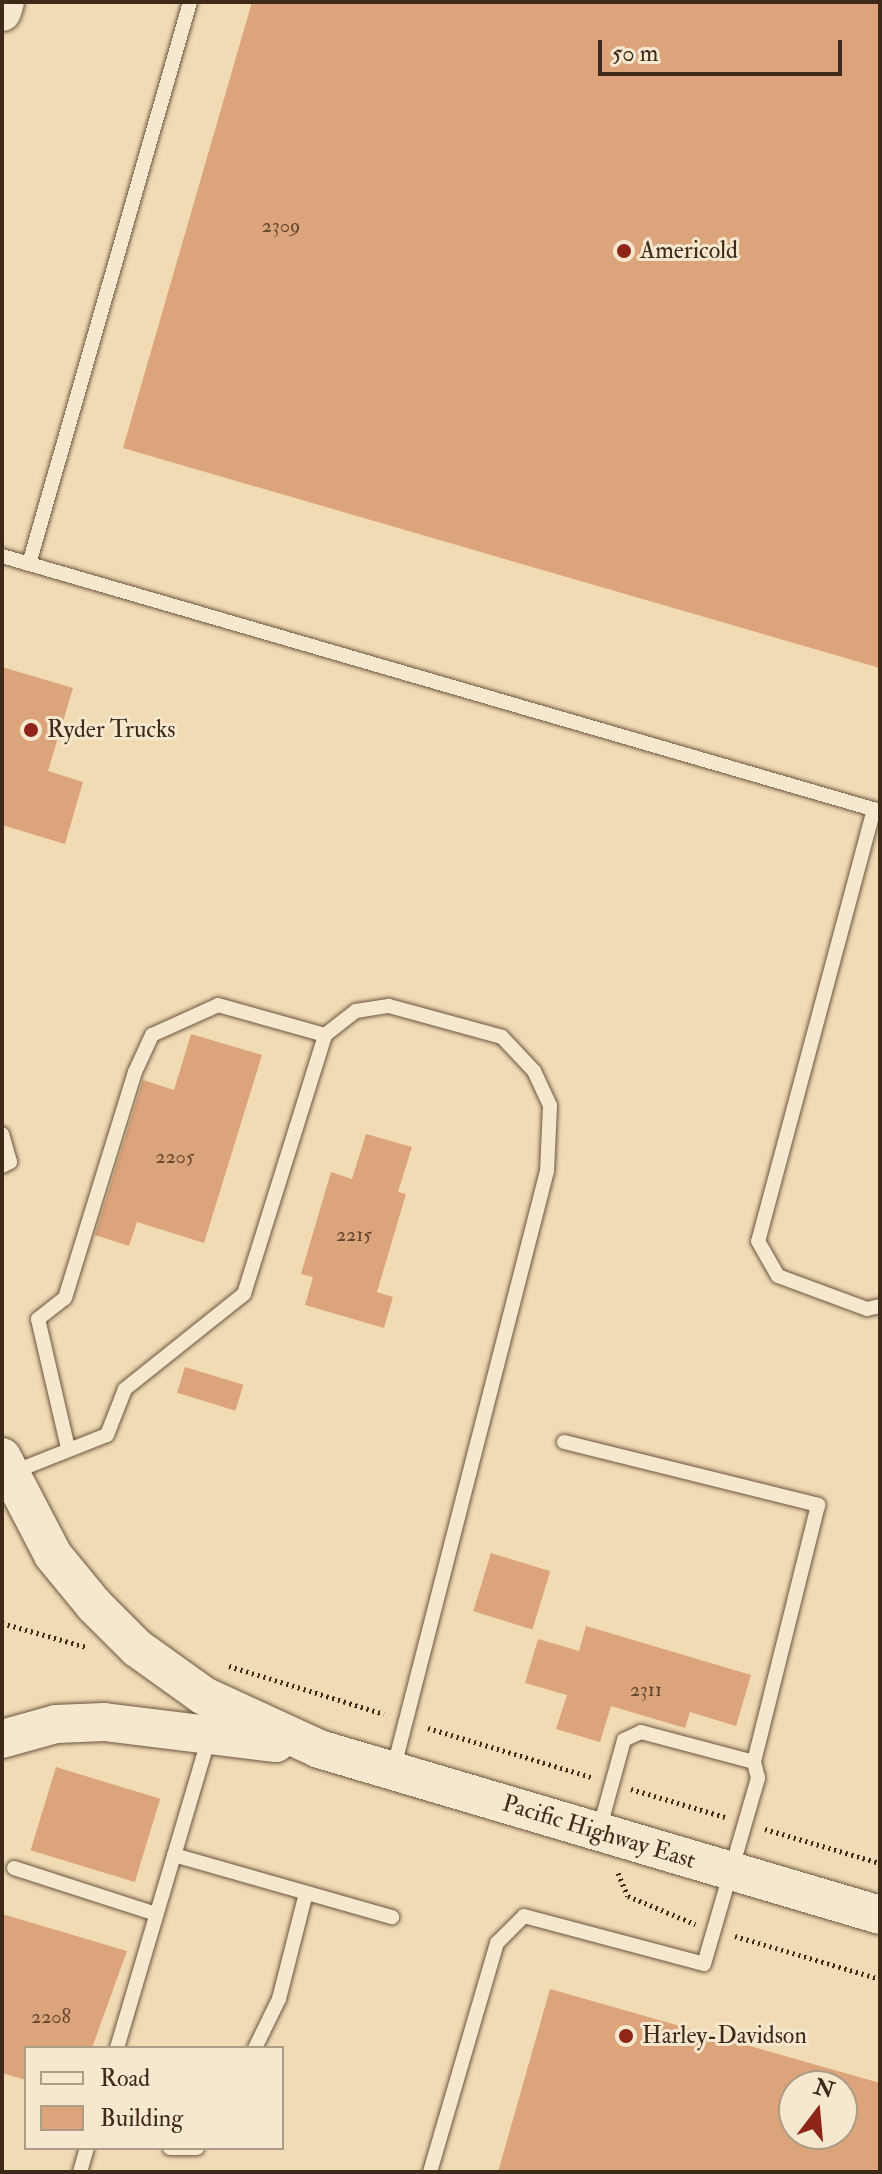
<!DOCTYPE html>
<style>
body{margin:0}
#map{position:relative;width:882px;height:2174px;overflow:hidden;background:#f1dbb5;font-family:"IM FELL Double Pica",serif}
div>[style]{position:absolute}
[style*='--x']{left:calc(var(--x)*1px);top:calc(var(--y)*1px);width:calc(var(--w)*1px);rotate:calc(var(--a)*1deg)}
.building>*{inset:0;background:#dca47b;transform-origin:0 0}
.path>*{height:5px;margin-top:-2.5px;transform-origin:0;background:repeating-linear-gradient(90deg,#3f2918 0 2px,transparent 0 6px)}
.roads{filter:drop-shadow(0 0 2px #6c563f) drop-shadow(0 0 2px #6c563f)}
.lane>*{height:14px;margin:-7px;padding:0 7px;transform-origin:7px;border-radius:7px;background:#f6e8cf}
.secondary>*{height:38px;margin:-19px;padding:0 19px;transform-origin:19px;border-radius:19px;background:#f6e8cf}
.dots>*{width:22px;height:22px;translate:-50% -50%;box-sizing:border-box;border:4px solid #f6e8cf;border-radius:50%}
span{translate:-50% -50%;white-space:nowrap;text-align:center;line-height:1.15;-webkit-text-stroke:6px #f6e8cf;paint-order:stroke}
.number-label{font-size:20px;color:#664831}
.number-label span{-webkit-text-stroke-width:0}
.poi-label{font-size:24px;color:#3f2918}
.left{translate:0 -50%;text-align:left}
.street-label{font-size:24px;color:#3f2918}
.frame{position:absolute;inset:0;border:4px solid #3f2918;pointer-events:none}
.legend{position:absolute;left:24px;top:2046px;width:260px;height:104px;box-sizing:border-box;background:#f6e8cf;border:2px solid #ad9c86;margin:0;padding:10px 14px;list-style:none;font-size:24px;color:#3f2918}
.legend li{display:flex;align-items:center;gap:16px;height:40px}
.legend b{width:40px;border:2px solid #ad9c86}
.north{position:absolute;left:778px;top:2070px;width:80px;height:80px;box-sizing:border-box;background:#f6e8cf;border:2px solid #ad9c86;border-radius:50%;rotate:16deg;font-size:22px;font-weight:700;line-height:32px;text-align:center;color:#3f2918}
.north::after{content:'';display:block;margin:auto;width:28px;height:36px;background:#8f2418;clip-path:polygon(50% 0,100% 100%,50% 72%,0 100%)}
.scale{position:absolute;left:598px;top:40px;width:244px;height:36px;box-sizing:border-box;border:4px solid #3f2918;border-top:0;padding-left:10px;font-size:24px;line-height:28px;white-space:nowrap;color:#3f2918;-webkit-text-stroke:6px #f6e8cf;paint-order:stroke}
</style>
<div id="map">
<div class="building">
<div style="clip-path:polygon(252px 2px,880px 3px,880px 668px,123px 448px)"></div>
<div style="clip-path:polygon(2px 667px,73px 688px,48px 771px,83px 782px,65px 844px,2px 825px)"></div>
<div style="clip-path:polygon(191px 1034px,262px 1055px,204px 1243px,137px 1222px,129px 1246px,95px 1235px,143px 1080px,174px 1090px)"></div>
<div style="clip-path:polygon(366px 1134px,412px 1147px,398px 1192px,406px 1194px,377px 1292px,393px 1297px,384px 1328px,305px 1305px,313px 1277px,301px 1274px,331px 1172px,352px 1179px)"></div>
<div style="left:185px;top:1367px;width:61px;height:27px;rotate:17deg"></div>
<div style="left:491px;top:1553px;width:62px;height:61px;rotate:17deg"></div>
<div style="clip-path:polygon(586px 1626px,751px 1675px,736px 1726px,690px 1712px,685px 1728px,611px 1706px,600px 1742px,556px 1729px,567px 1695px,525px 1683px,538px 1639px,579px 1651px)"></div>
<div style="left:56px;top:1767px;width:109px;height:87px;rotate:17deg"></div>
<div style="clip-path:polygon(2px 1914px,127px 1951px,92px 2048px,26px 2048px,26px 2080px,2px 2073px)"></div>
<div style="clip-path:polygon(evenodd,550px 1989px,880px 2083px,880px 2172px,498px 2172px,550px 1989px,794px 2086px,842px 2086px,842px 2134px,794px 2134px,794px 2086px)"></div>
</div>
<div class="path">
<div style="--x:2;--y:1623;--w:87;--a:15.9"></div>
<div style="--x:229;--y:1666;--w:162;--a:17.2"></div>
<div style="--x:428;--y:1728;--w:170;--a:16.7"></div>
<div style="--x:631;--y:1789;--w:98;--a:16.6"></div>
<div style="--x:765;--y:1829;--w:120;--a:16.5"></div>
<div style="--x:618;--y:1873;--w:25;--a:67"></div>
<div style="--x:628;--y:1896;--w:73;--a:22.7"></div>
<div style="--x:735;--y:1936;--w:151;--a:16.5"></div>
</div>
<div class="roads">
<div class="lane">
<div style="--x:2;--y:556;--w:914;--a:16.2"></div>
<div style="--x:29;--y:564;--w:585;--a:-74.01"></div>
<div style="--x:874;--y:809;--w:447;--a:105"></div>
<div style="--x:758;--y:1241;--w:40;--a:60.3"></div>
<div style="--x:778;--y:1276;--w:95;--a:20.3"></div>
<div style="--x:867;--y:1309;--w:13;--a:-13"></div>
<div style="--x:2;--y:1134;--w:29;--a:74"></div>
<div style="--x:10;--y:1162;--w:9;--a:153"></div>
<div style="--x:564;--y:1442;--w:262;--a:13.9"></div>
<div style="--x:818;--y:1505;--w:265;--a:104"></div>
<div style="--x:68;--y:1448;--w:132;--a:-103.1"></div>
<div style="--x:38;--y:1319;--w:34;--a:-38"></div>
<div style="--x:65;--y:1298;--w:237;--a:-72.8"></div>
<div style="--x:135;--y:1072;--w:41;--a:-65.3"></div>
<div style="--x:152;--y:1035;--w:72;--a:-24.4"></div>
<div style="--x:218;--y:1005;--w:111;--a:15.7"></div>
<div style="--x:11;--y:1473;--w:103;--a:-21.6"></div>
<div style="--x:107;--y:1435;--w:49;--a:-68.6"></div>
<div style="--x:125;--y:1389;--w:152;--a:-38.6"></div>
<div style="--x:244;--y:1294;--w:271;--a:-72.6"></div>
<div style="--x:325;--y:1035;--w:39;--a:-38"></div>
<div style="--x:356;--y:1011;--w:33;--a:-9"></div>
<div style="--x:389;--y:1006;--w:117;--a:15.3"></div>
<div style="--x:502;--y:1037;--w:47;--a:46.7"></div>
<div style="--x:534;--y:1071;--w:38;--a:65"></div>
<div style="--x:550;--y:1106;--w:65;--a:92.6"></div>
<div style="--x:547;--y:1171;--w:619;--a:104.4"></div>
<div style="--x:174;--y:1855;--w:227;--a:15.9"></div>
<div style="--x:14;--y:1868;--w:149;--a:17.9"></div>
<div style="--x:117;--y:2048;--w:323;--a:-73.5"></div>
<div style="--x:255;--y:2048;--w:55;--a:-63.9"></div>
<div style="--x:279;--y:1999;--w:109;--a:-75.7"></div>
<div style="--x:170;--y:2148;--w:27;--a:0"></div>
<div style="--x:80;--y:2172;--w:25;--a:-74"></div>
<div style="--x:430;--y:2172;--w:239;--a:-73.7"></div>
<div style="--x:497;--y:1943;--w:38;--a:-45"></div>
<div style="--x:524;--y:1916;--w:186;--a:14.9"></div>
<div style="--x:704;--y:1964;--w:194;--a:-73.8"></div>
<div style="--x:758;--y:1778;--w:16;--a:-104"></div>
<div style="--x:754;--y:1762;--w:117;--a:-165.1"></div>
<div style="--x:641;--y:1732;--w:19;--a:155"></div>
<div style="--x:624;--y:1740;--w:94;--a:105.4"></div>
</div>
<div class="secondary">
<div style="--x:2;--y:12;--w:10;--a:-73"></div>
<div style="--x:2;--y:1457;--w:110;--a:62.5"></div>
<div style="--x:53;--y:1555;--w:65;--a:50.6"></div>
<div style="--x:94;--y:1605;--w:61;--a:45"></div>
<div style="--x:137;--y:1648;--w:82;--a:35.6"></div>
<div style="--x:204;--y:1696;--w:127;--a:24.7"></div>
<div style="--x:319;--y:1749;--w:585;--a:16.48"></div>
<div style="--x:2;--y:1739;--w:56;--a:-15.5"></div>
<div style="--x:56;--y:1724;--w:48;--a:-2.4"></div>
<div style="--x:104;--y:1722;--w:173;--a:7"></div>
</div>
</div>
<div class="dots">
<div style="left:624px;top:251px;background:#8f2418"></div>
<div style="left:31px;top:730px;background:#8f2418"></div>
<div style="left:626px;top:2036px;background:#8f2418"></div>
</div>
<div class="number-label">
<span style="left:281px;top:225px">2309</span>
<span style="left:175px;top:1156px">2205</span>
<span style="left:354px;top:1234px">2215</span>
<span style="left:646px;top:1689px">2311</span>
<span style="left:51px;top:2016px">2208</span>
</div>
<div class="poi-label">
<span class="left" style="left:640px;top:251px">Americold</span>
<span class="left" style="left:47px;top:730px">Ryder Trucks</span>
<span class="left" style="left:642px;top:2036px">Harley-Davidson</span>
</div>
<div class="street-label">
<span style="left:599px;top:1832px;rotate:17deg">Pacific Highway East</span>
</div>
<div class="frame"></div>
<ul class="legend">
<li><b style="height:10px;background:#f6e8cf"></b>Road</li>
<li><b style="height:22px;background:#dca47b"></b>Building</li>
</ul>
<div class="north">N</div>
<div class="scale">50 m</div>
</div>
